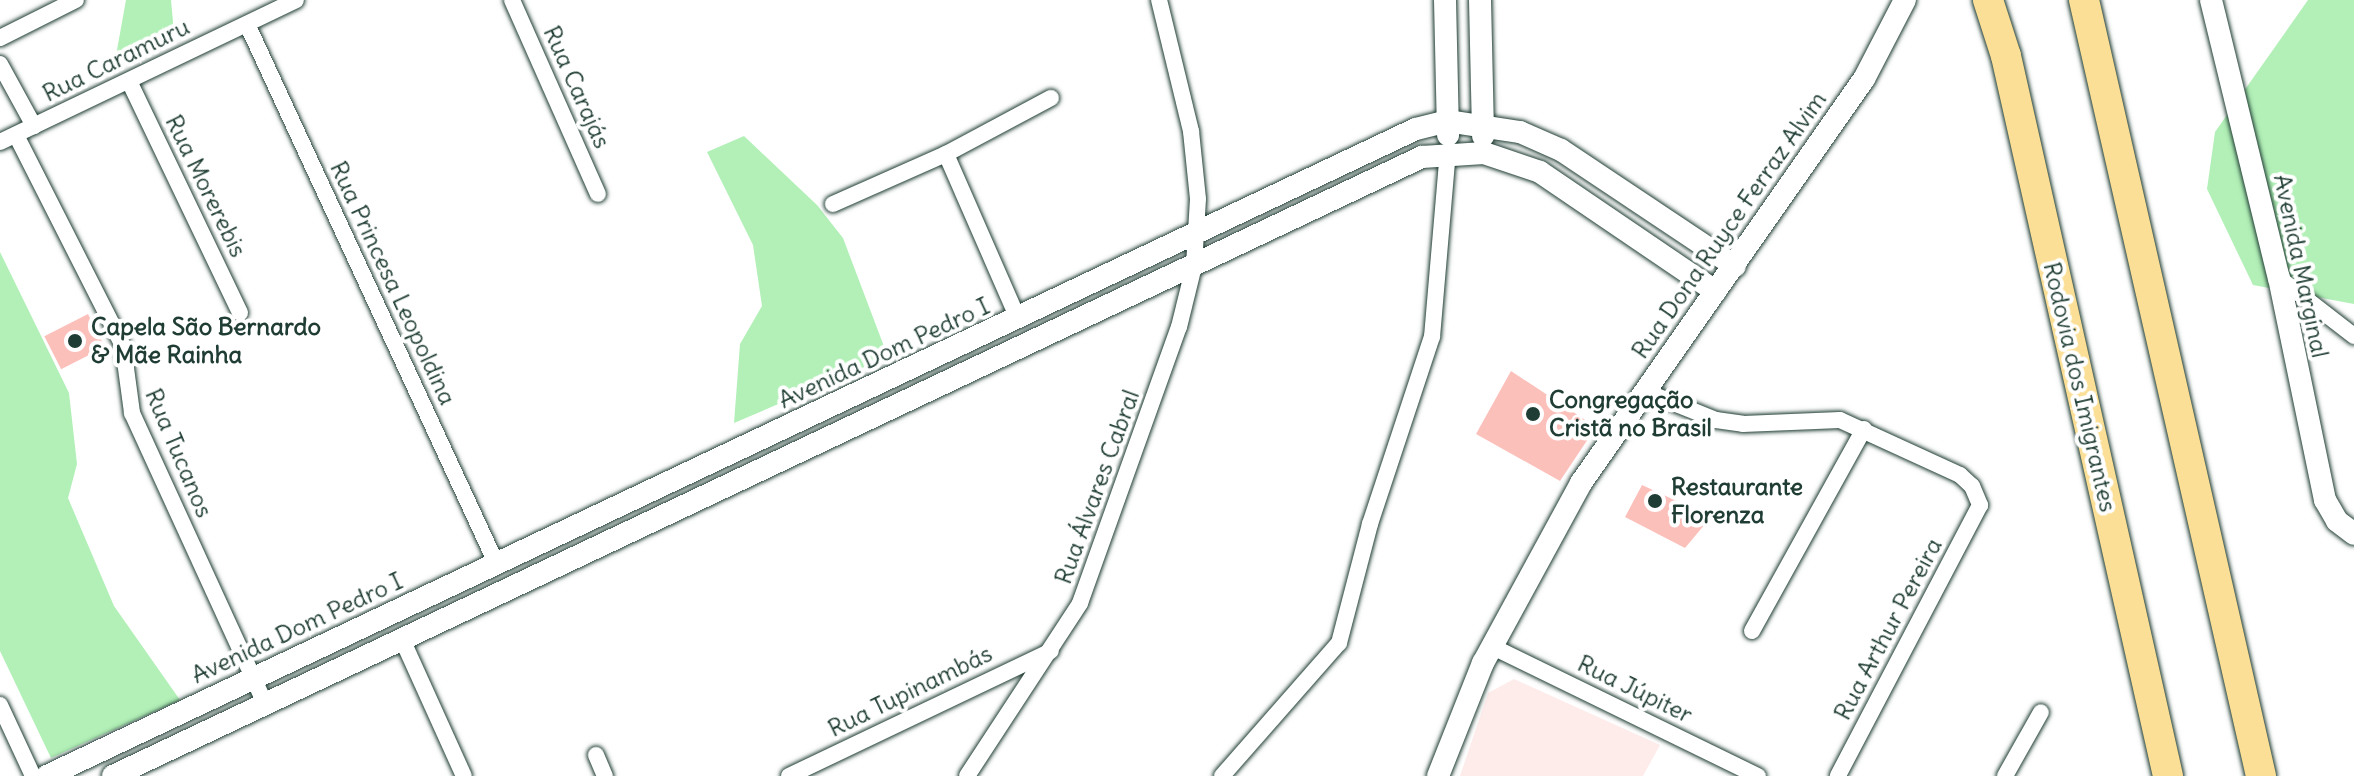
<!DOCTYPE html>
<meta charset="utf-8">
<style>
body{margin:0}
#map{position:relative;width:2354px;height:776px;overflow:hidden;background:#fff;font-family:Delius,sans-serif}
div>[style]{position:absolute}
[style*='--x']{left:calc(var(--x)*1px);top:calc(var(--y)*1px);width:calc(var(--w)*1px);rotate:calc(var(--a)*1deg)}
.built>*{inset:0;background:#feeceb}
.green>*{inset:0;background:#b2f0b7}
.building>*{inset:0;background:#fcc0bb;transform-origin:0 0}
.roads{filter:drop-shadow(0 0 2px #1f3d34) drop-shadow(0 0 2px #1f3d34)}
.street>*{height:16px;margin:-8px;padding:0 8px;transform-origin:8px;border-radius:8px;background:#fff}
.secondary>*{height:22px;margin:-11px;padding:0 11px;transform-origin:11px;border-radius:11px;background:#fff}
.highway>*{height:30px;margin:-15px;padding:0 15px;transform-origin:15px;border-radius:15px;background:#fbdf96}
.dots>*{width:22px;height:22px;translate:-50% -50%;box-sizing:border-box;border:4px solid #fff;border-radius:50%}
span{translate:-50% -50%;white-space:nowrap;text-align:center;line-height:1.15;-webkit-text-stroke:8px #fff;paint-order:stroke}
.street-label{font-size:24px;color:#1f3d34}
.poi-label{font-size:24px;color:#1f3d34;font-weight:700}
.left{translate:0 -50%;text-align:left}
</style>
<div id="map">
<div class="built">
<div style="clip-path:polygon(1514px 679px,1660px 745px,1643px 776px,1460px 776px,1488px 693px)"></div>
</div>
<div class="green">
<div style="clip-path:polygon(126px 0,171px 0,174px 33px,115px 61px)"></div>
<div style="clip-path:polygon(2308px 0,2354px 0,2354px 304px,2253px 285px,2207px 189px,2215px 132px)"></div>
<div style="clip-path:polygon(744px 136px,817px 205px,843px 238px,888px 357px,734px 423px,740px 344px,762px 306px,753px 245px,707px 152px)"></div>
<div style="clip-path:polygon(0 252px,69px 393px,77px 464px,68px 498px,114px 606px,180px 700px,51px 758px,0 651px)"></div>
</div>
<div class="building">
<div style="left:88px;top:314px;width:37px;height:49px;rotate:63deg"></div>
<div style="clip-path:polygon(1511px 371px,1596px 427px,1560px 481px,1476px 434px)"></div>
<div style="clip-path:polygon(1642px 485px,1711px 517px,1685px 548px,1625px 517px)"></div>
</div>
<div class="roads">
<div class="street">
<div style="--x:512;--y:0;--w:212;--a:66.1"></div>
<div style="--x:247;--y:24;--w:594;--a:65.2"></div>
<div style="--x:0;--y:38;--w:85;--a:-26.6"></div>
<div style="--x:0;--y:64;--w:71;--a:61.3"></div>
<div style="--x:129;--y:81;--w:257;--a:64.4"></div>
<div style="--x:16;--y:135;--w:237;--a:63.1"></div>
<div style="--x:123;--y:346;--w:68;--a:82.3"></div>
<div style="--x:132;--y:413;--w:319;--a:65.4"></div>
<div style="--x:0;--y:142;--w:328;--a:-25.6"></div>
<div style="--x:946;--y:154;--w:180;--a:66.4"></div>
<div style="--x:833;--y:204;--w:124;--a:-23.9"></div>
<div style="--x:946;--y:154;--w:119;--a:-28.1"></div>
<div style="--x:2279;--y:278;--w:95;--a:37.7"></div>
<div style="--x:1644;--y:391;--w:78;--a:21.9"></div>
<div style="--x:1716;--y:420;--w:27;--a:8"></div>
<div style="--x:1743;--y:424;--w:97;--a:-2.4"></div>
<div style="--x:1840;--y:420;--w:132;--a:24.6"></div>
<div style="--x:1960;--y:475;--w:16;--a:43"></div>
<div style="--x:1972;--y:486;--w:21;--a:67"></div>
<div style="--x:1980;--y:505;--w:306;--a:117.7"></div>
<div style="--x:1752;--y:631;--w:231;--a:-61"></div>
<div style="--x:402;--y:639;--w:150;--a:65.7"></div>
<div style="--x:1491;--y:646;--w:297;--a:26"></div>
<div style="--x:0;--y:705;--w:78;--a:65.1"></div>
<div style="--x:596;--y:755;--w:23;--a:67"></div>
<div style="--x:789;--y:776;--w:290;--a:-25.5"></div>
<div style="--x:967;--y:776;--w:207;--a:-56.8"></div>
<div style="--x:1080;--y:603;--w:293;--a:-70.3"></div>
<div style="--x:1179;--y:327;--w:63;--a:-76.2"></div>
<div style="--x:1194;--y:266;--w:67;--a:-86.6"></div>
<div style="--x:1198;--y:199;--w:68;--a:-95.9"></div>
<div style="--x:1191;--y:131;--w:135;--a:-103.7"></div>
<div style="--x:1222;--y:776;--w:177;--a:-48.7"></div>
<div style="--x:1339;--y:643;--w:123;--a:-75.4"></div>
<div style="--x:1370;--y:524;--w:197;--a:-71.7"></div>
<div style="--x:1432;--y:337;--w:186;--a:-85.1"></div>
<div style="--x:2005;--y:776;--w:73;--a:-60.6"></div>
</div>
<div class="secondary">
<div style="--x:1445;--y:0;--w:135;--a:88.7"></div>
<div style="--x:1480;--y:0;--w:136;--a:88.7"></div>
<div style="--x:2211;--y:0;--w:286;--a:76.3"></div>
<div style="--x:2279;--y:278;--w:227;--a:78.3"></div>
<div style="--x:2325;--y:500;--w:24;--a:60"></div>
<div style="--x:2337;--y:521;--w:21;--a:37"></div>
<div style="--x:47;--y:776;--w:1514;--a:-25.3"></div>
<div style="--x:1416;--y:129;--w:32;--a:-14"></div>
<div style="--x:1447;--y:121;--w:74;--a:8.6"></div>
<div style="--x:1520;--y:132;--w:45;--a:23.7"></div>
<div style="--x:1561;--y:150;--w:209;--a:33.7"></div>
<div style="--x:113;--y:776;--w:1448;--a:-25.31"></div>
<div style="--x:1422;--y:157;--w:62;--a:-3.7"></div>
<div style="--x:1484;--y:153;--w:59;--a:18.7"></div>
<div style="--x:1540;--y:172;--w:212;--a:34.2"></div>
<div style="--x:1438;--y:776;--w:122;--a:-68.3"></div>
<div style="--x:1483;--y:663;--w:205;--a:-61.4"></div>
<div style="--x:1581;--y:483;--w:493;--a:-55"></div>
<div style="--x:1864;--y:79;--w:89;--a:-62.6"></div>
</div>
<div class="highway">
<div style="--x:1988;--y:0;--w:59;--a:72.2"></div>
<div style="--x:2006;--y:56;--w:738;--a:77.32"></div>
<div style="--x:2084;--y:0;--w:796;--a:77.15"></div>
</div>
</div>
<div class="dots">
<div style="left:75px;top:341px;background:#1f3d34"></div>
<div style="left:1533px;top:414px;background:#1f3d34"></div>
<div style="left:1655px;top:501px;background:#1f3d34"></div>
</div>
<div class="street-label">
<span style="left:116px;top:60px;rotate:-26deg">Rua Caramuru</span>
<span style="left:577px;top:87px;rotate:66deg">Rua Carajás</span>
<span style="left:206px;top:186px;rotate:64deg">Rua Morerebis</span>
<span style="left:1729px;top:225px;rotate:-55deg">Rua Dona Ruyce Ferraz Alvim</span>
<span style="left:2301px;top:266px;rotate:78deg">Avenida Marginal</span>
<span style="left:393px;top:283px;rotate:65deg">Rua Princesa Leopoldina</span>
<span style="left:884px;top:353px;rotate:-25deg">Avenida Dom Pedro I</span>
<span style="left:2080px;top:387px;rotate:77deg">Rodovia dos Imigrantes</span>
<span style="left:179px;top:453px;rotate:67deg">Rua Tucanos</span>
<span style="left:1097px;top:487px;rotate:-70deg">Rua Álvares Cabral</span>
<span style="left:297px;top:628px;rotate:-25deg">Avenida Dom Pedro I</span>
<span style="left:1888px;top:629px;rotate:-62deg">Rua Arthur Pereira</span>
<span style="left:1635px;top:689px;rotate:26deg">Rua Júpiter</span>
<span style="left:910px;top:691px;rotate:-26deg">Rua Tupinambás</span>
</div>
<div class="poi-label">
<span class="left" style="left:91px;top:341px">Capela São Bernardo<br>&amp; Mãe Rainha</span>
<span class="left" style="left:1549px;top:414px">Congregação<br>Cristã no Brasil</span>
<span class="left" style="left:1671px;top:501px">Restaurante<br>Florenza</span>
</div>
</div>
